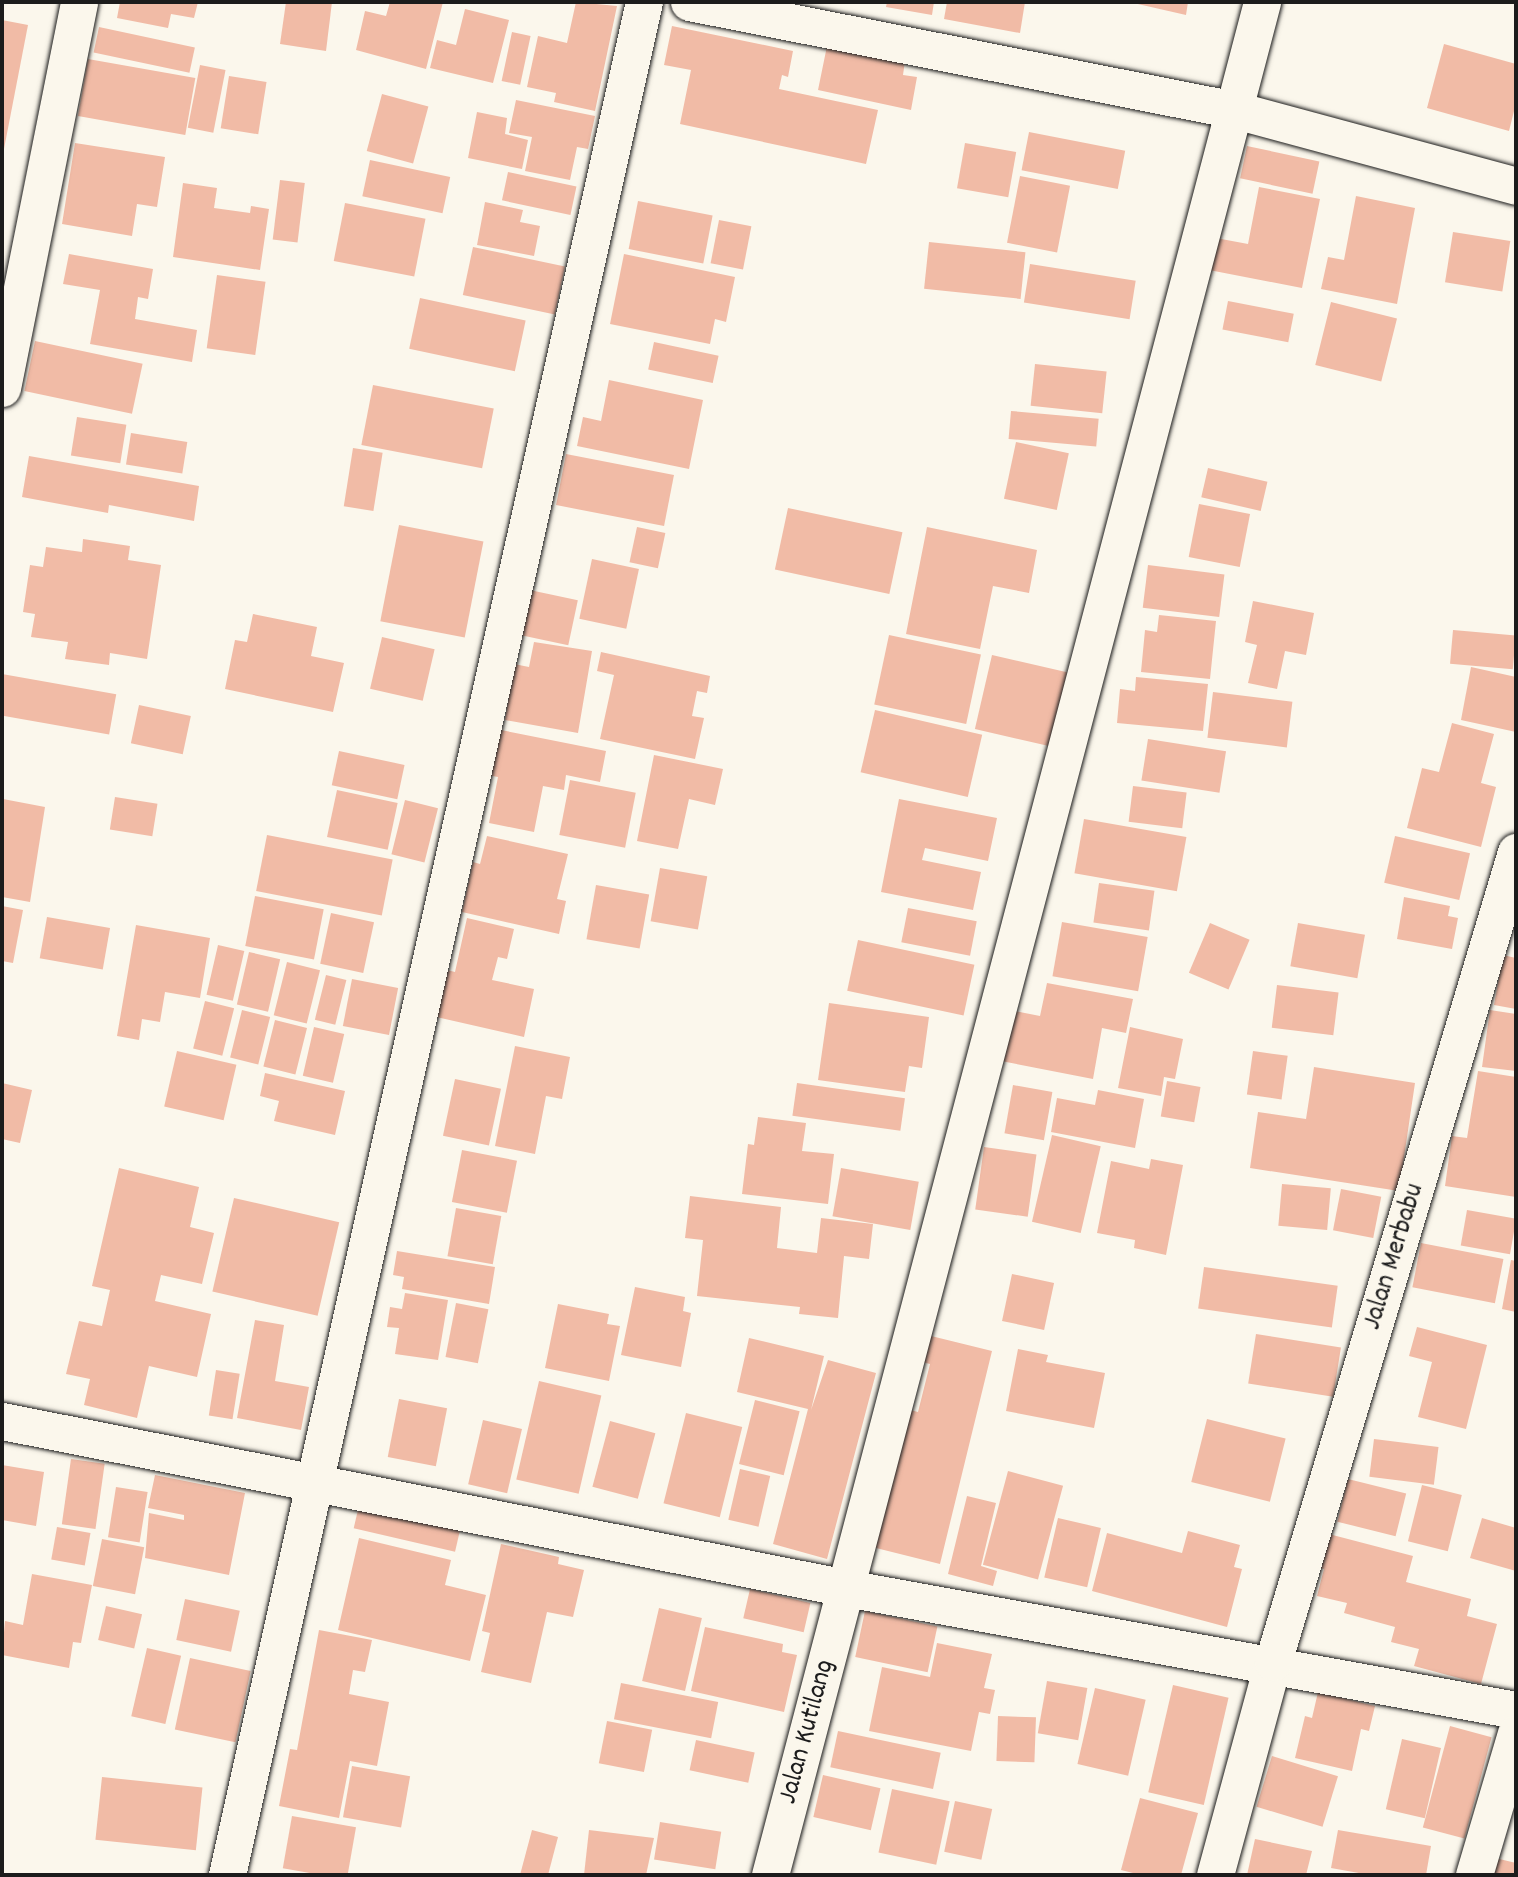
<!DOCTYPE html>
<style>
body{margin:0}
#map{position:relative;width:1518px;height:1877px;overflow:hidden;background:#fbf7ec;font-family:Dekko,sans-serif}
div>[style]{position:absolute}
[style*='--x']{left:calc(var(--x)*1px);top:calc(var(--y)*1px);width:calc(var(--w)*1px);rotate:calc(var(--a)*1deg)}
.building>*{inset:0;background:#f1bba6;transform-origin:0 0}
.roads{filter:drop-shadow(0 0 2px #1c1c1c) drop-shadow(0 0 2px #1c1c1c)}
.minor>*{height:37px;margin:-18.5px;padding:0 18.5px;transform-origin:18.5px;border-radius:18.5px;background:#fbf7ec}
span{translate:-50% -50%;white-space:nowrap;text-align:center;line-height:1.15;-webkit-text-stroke:5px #fbf7ec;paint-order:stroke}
.street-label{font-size:28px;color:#1c1c1c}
.frame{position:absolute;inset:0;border:4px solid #1c1c1c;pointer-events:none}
</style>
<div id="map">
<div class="building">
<div style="clip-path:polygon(120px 2px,198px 2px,194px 18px,171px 14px,168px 28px,117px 18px)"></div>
<div style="clip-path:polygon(286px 2px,332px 2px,326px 51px,280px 44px)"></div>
<div style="clip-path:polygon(390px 2px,443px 2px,426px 69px,356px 50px,365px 11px,386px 16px)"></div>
<div style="clip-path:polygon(576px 2px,617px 6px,595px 111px,554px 102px,556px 93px,527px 87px,538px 36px,567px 43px)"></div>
<div style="clip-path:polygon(887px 2px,934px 2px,932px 15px,886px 7px)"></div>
<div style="clip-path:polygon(947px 2px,1025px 2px,1020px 33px,944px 19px)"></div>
<div style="clip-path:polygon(1129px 2px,1188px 2px,1186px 15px)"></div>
<div style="clip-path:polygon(465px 9px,509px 20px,493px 83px,430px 68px,437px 40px,456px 45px)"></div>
<div style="clip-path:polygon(2px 20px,28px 25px,3px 154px,2px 154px)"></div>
<div style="clip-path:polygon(672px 26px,793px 51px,788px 77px,782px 75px,779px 89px,878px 110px,866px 164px,680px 124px,691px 70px,664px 65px)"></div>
<div style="left:99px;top:27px;width:98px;height:26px;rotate:12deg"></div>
<div style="left:512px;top:32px;width:19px;height:50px;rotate:12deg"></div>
<div style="clip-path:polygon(1444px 44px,1516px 64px,1516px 103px,1509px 131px,1427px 108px)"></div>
<div style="clip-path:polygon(827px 46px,905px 61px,903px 75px,917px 77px,911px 110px,818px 90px)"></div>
<div style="left:88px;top:59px;width:109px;height:58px;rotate:10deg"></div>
<div style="left:200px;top:65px;width:26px;height:64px;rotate:11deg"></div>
<div style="left:229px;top:76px;width:38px;height:53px;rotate:9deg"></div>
<div style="left:382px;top:94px;width:48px;height:59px;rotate:15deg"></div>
<div style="clip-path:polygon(516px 100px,595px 116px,588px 149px,577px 147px,570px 180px,525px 171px,532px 137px,509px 133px)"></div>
<div style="clip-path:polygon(477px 112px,507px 118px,505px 134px,528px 140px,522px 169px,468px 158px)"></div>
<div style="left:1029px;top:132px;width:98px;height:39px;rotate:11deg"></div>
<div style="clip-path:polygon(75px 143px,165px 157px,157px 207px,137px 204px,132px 236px,62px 224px)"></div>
<div style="left:965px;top:143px;width:52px;height:46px;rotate:10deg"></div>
<div style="left:1247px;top:146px;width:74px;height:33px;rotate:12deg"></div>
<div style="left:370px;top:160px;width:82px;height:37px;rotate:12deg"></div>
<div style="left:508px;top:172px;width:70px;height:29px;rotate:12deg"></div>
<div style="left:1020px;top:176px;width:51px;height:68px;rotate:11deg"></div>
<div style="left:280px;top:180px;width:25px;height:60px;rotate:7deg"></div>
<div style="clip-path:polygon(183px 183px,217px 188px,214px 208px,250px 213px,251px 206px,269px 209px,260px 270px,173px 257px)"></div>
<div style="clip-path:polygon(1259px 187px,1320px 199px,1302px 288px,1209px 270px,1216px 238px,1248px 244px)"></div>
<div style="clip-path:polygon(1356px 196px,1415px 208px,1397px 304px,1321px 289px,1328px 257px,1344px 260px)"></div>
<div style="left:638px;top:201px;width:76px;height:49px;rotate:11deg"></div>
<div style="clip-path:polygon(485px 202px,523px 210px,520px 222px,540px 226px,534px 256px,477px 245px)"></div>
<div style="left:345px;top:203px;width:82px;height:59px;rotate:11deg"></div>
<div style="left:719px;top:220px;width:33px;height:44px;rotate:11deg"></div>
<div style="left:1453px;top:232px;width:58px;height:51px;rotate:9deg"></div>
<div style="left:929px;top:242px;width:97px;height:47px;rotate:6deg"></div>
<div style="left:473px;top:247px;width:94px;height:49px;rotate:12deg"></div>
<div style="clip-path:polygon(69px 254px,153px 269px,148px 299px,138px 297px,135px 319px,197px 330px,192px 362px,90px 344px,100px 290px,63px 284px)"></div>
<div style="clip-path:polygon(624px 254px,735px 277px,726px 322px,715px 319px,710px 344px,610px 324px)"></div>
<div style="left:1030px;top:264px;width:107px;height:39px;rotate:9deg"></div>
<div style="left:217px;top:275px;width:49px;height:74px;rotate:8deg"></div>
<div style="left:420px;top:298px;width:108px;height:52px;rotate:12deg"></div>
<div style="left:1228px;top:301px;width:67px;height:29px;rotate:11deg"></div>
<div style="left:1331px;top:302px;width:68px;height:65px;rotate:14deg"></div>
<div style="left:35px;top:341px;width:110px;height:51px;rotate:12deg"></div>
<div style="left:654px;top:342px;width:66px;height:28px;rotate:12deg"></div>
<div style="left:1035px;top:364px;width:72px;height:42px;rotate:6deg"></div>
<div style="clip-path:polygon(609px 380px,703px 400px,689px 469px,577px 446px,583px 417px,601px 421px)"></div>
<div style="left:373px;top:385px;width:123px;height:61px;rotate:11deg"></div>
<div style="left:1011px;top:411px;width:88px;height:28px;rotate:5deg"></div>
<div style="left:77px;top:417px;width:50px;height:39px;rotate:9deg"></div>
<div style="left:131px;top:433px;width:57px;height:32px;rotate:9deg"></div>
<div style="left:1016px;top:442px;width:54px;height:58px;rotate:12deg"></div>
<div style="left:353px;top:448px;width:30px;height:59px;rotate:9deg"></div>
<div style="left:566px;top:454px;width:110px;height:52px;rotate:11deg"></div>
<div style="clip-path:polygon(29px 456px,199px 486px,194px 521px,109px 505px,108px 513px,22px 497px)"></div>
<div style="left:1208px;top:468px;width:61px;height:30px;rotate:13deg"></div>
<div style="left:1199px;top:504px;width:52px;height:54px;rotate:11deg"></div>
<div style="left:788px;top:508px;width:117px;height:63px;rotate:12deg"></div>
<div style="left:399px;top:525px;width:86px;height:98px;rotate:11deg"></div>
<div style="left:637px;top:527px;width:29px;height:36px;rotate:12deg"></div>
<div style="clip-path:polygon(927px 527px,1037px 550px,1029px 593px,993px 586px,980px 649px,906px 634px)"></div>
<div style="clip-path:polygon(83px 539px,130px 546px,128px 560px,161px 565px,147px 659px,110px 653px,109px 665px,65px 659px,68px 642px,31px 637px,35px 614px,23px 612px,30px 565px,43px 567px,46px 547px,82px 552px)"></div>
<div style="left:592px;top:559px;width:48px;height:61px;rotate:12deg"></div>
<div style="left:1148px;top:565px;width:77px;height:43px;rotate:7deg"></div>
<div style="left:525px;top:589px;width:54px;height:46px;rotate:12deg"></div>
<div style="clip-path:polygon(1253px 601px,1314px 613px,1306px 655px,1285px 651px,1277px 689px,1248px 683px,1257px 645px,1245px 642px)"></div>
<div style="clip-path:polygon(253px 614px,317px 627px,311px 656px,344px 663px,333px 712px,225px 689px,235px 640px,247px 642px)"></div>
<div style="clip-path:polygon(1159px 615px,1216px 621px,1210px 679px,1141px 672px,1145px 630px,1157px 632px)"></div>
<div style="left:1453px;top:630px;width:63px;height:34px;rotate:5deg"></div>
<div style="left:889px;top:635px;width:94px;height:71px;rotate:12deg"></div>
<div style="left:382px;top:637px;width:54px;height:53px;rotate:13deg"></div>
<div style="clip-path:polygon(534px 642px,592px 651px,578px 733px,505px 720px,514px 664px,529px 667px)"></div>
<div style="clip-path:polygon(601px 652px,710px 676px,707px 693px,697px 691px,692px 716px,704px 718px,695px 759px,600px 739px,614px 675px,597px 671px)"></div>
<div style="left:992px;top:655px;width:77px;height:76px;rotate:13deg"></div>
<div style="clip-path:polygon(1471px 667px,1516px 677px,1516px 732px,1461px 720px)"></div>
<div style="left:2px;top:674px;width:116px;height:41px;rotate:10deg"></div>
<div style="clip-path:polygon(1136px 677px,1208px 684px,1203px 731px,1117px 723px,1120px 689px,1135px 691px)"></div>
<div style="left:1213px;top:692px;width:80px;height:46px;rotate:7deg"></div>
<div style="left:139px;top:705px;width:53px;height:39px;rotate:12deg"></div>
<div style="left:875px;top:710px;width:110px;height:64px;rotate:13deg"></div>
<div style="clip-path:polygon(1452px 723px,1494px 734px,1481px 783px,1496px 787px,1481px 847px,1407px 828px,1422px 768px,1439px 772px)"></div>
<div style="clip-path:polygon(496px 729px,606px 751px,600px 782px,566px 775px,564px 790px,543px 786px,534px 832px,489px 823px,498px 777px,487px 775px)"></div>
<div style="left:1148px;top:739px;width:79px;height:42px;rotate:9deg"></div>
<div style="left:339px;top:751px;width:67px;height:35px;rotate:12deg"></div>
<div style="clip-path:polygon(654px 755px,723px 769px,715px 805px,689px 799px,678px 849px,637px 841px)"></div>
<div style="left:570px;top:780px;width:67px;height:56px;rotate:11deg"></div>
<div style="left:1133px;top:786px;width:54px;height:36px;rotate:7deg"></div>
<div style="left:337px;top:790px;width:62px;height:48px;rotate:12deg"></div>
<div style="left:115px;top:797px;width:43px;height:33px;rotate:9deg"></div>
<div style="clip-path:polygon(3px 799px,45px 807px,30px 902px,2px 897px)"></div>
<div style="clip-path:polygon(899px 799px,997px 818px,988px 861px,925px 848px,922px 860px,981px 872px,973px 910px,881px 892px)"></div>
<div style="left:405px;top:800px;width:34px;height:56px;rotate:14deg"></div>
<div style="left:1084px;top:819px;width:104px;height:55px;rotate:10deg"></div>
<div style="left:267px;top:835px;width:128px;height:57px;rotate:11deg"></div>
<div style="clip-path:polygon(487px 836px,568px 854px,557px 899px,566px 901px,559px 934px,462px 912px,473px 862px,480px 864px)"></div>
<div style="left:1395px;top:836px;width:77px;height:48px;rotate:13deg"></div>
<div style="left:660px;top:868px;width:48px;height:54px;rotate:10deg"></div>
<div style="left:1099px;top:883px;width:56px;height:40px;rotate:8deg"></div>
<div style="left:596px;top:885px;width:54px;height:55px;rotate:10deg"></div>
<div style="left:255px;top:896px;width:70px;height:51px;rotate:11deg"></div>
<div style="clip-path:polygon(1404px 897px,1450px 906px,1448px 916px,1458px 918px,1452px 949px,1397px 939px)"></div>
<div style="clip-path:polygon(2px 906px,23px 910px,13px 963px,2px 961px)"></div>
<div style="left:908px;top:908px;width:70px;height:35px;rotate:11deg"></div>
<div style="left:331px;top:913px;width:44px;height:52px;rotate:12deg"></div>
<div style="left:47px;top:917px;width:64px;height:42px;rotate:10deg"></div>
<div style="clip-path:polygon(467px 918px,514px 929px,507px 959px,498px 957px,492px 980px,534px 989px,524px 1037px,432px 1016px,443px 969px,455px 972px)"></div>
<div style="left:1062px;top:922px;width:87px;height:55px;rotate:10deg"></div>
<div style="left:1210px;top:923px;width:43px;height:54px;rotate:23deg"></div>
<div style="left:1298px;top:923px;width:68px;height:44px;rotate:10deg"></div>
<div style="clip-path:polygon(136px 925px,210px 938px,200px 998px,165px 992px,160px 1022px,142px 1019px,139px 1040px,117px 1036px)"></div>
<div style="left:858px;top:940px;width:119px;height:52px;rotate:12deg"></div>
<div style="left:218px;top:945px;width:27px;height:51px;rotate:13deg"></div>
<div style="left:249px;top:952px;width:32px;height:54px;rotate:13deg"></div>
<div style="clip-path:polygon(1503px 955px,1516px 958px,1516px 1009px,1494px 1005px)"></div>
<div style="left:287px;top:962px;width:34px;height:55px;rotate:14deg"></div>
<div style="left:326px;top:975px;width:21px;height:46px;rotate:14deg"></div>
<div style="left:352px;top:979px;width:47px;height:48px;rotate:11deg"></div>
<div style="clip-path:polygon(1047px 983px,1133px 999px,1126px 1033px,1102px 1028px,1093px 1079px,1001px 1061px,1010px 1010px,1040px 1016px)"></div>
<div style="left:1277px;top:985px;width:62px;height:43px;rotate:7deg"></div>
<div style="left:205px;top:1001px;width:30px;height:49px;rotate:14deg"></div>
<div style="clip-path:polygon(829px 1003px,929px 1017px,922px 1068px,909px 1066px,905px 1092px,818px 1080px)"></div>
<div style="left:242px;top:1010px;width:29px;height:49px;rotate:14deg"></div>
<div style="clip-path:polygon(1490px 1010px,1516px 1014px,1516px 1071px,1482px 1067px)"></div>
<div style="left:275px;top:1020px;width:33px;height:48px;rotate:14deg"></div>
<div style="left:314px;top:1027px;width:31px;height:50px;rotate:13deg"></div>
<div style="clip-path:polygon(1130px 1027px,1183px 1039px,1175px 1079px,1164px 1077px,1161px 1096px,1118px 1088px)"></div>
<div style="clip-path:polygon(515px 1046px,570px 1057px,562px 1099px,546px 1096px,535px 1154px,495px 1146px)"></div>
<div style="left:177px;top:1051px;width:61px;height:57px;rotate:13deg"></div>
<div style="left:1253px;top:1051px;width:35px;height:44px;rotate:8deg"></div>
<div style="clip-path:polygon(1314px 1067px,1415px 1083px,1399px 1191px,1250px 1168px,1258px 1112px,1306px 1119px)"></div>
<div style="clip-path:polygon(1478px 1071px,1516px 1077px,1516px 1197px,1445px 1186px,1452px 1136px,1467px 1138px)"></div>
<div style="clip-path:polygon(265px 1073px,345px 1091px,335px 1135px,274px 1121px,279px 1101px,260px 1096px)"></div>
<div style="left:455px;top:1079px;width:47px;height:58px;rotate:12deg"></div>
<div style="left:1167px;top:1081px;width:34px;height:36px;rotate:10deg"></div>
<div style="clip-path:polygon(2px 1083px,32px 1090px,20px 1143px,2px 1139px)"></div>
<div style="left:797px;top:1083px;width:109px;height:33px;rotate:8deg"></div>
<div style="left:1013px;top:1085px;width:40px;height:49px;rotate:10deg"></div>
<div style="clip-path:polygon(1098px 1090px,1144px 1099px,1135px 1148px,1051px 1132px,1057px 1098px,1095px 1105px)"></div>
<div style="clip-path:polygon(758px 1117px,806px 1123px,802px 1151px,834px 1154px,828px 1204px,742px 1194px,748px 1144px,754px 1145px)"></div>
<div style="left:1052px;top:1135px;width:50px;height:89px;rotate:13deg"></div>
<div style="left:984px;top:1147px;width:53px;height:63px;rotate:8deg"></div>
<div style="left:462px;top:1150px;width:56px;height:53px;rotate:11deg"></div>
<div style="clip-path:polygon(1151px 1159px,1183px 1165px,1166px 1255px,1134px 1248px,1135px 1240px,1097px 1233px,1111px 1161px,1149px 1169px)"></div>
<div style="clip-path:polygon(119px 1168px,199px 1187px,190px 1227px,214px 1233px,202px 1284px,161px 1275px,155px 1301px,211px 1314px,197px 1377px,149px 1366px,137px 1418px,84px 1405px,90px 1379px,66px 1374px,79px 1321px,102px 1326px,110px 1290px,92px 1286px)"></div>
<div style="left:841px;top:1168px;width:79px;height:49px;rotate:10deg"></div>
<div style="left:1282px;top:1184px;width:49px;height:42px;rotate:5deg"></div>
<div style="left:1341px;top:1189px;width:41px;height:42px;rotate:11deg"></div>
<div style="clip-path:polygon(690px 1196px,781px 1207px,777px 1248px,817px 1253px,821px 1218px,873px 1224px,869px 1259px,844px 1256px,838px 1318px,799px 1314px,800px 1307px,697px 1296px,703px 1240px,685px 1238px)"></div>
<div style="left:234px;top:1198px;width:108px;height:96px;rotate:13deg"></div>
<div style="left:456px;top:1208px;width:46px;height:49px;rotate:10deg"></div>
<div style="left:1467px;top:1210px;width:50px;height:36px;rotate:10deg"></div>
<div style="left:1421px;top:1243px;width:84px;height:45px;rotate:11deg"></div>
<div style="clip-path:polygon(397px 1251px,495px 1267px,489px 1304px,402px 1289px,404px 1277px,393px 1275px)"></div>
<div style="clip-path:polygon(1511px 1260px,1516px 1261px,1516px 1312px,1502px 1309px)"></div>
<div style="left:1204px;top:1267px;width:135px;height:42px;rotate:8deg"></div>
<div style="left:1012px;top:1274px;width:43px;height:48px;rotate:12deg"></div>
<div style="clip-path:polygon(635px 1287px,685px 1297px,683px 1311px,691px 1313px,681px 1367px,621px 1355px)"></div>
<div style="clip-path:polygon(405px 1293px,448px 1300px,438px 1360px,395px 1354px,399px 1328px,387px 1327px,390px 1307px,402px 1309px)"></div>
<div style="left:456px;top:1303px;width:33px;height:55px;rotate:11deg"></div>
<div style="clip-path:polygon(558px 1304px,609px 1314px,607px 1324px,620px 1326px,609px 1381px,545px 1368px)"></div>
<div style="clip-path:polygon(255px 1320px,284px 1325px,275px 1381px,309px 1387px,301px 1430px,237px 1418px)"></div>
<div style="clip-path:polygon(1417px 1327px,1487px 1345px,1466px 1429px,1418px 1417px,1432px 1362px,1409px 1356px)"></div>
<div style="clip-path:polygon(923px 1334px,992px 1351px,940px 1564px,868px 1546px,899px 1407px,918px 1412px,930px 1364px,917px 1361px)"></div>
<div style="left:1256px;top:1334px;width:86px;height:50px;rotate:9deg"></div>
<div style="clip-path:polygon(749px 1338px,824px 1356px,811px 1410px,828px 1360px,876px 1373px,827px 1559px,773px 1544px,808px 1409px,737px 1392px)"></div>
<div style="clip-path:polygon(1018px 1349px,1048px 1355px,1046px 1362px,1105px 1373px,1094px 1428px,1006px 1411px)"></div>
<div style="left:216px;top:1370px;width:24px;height:46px;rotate:9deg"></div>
<div style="left:539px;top:1381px;width:64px;height:101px;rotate:13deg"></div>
<div style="left:399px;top:1399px;width:49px;height:59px;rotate:11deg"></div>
<div style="left:755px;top:1400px;width:46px;height:66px;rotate:14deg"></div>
<div style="left:686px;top:1413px;width:58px;height:93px;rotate:14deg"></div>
<div style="left:1207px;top:1419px;width:81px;height:65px;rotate:14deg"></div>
<div style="left:483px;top:1420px;width:40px;height:66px;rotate:13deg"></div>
<div style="left:610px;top:1421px;width:47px;height:68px;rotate:15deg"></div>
<div style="left:1374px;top:1439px;width:65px;height:38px;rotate:7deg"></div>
<div style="left:71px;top:1459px;width:34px;height:66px;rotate:8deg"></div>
<div style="clip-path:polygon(2px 1465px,44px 1472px,36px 1526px,2px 1520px)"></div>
<div style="left:740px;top:1469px;width:31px;height:52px;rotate:13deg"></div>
<div style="left:1008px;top:1471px;width:57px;height:97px;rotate:15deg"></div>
<div style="clip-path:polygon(155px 1475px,245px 1493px,229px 1575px,145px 1558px,149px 1513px,184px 1520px,184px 1515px,148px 1508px)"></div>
<div style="left:1348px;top:1479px;width:60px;height:44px;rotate:14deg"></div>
<div style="left:1422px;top:1485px;width:41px;height:58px;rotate:14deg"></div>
<div style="left:116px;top:1487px;width:32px;height:51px;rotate:9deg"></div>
<div style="clip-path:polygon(967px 1496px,996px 1503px,981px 1566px,997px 1571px,993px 1586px,948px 1574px)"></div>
<div style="left:360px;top:1501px;width:104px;height:28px;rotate:13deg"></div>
<div style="left:1058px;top:1518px;width:44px;height:61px;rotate:13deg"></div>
<div style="clip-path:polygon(1482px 1518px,1516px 1528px,1516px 1571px,1470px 1558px)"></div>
<div style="left:57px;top:1527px;width:34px;height:33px;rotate:10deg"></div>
<div style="clip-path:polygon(1188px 1531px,1240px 1545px,1234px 1567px,1242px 1569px,1227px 1627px,1092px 1591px,1107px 1533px,1182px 1553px)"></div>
<div style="clip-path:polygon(1325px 1533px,1413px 1556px,1406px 1582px,1471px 1599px,1467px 1616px,1497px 1624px,1481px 1684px,1414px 1666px,1419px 1649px,1391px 1642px,1395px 1627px,1344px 1613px,1347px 1603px,1317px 1596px,1324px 1569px,1317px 1567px)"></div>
<div style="clip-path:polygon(359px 1538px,451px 1560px,445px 1585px,486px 1595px,470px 1661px,338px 1630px)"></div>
<div style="left:102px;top:1539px;width:43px;height:48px;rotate:11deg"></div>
<div style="clip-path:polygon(501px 1544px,559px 1557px,558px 1564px,584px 1570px,573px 1617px,547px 1612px,531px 1683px,481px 1672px,490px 1633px,482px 1631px)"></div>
<div style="clip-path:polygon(32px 1574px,92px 1585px,81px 1643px,73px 1642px,69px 1668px,2px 1655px,5px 1621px,23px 1625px)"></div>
<div style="left:750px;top:1589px;width:62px;height:30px;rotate:13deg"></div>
<div style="left:185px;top:1599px;width:56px;height:42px;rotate:12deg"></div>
<div style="left:106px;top:1606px;width:37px;height:35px;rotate:13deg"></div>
<div style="left:659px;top:1608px;width:44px;height:75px;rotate:13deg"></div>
<div style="left:865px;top:1611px;width:74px;height:47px;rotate:12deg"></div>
<div style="clip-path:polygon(705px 1627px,783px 1644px,782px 1652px,797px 1655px,784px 1712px,691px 1691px)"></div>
<div style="clip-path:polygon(319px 1630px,372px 1640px,365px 1672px,353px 1670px,349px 1694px,389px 1702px,377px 1766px,350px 1761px,339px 1818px,279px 1806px,290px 1749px,297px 1750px)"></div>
<div style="clip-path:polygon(937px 1643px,992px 1654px,984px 1688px,995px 1690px,990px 1714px,979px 1712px,971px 1751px,869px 1731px,882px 1667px,930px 1677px)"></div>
<div style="left:147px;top:1648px;width:35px;height:70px;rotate:13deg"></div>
<div style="left:190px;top:1658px;width:62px;height:73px;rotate:12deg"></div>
<div style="left:1047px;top:1681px;width:41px;height:53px;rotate:10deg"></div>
<div style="left:621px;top:1683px;width:99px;height:37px;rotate:11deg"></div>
<div style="left:1173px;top:1685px;width:57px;height:110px;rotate:13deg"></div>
<div style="left:1095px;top:1688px;width:52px;height:78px;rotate:13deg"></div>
<div style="clip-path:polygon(1318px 1692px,1375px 1706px,1369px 1731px,1361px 1729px,1352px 1771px,1295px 1758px,1305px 1716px,1312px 1718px)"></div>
<div style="left:998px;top:1716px;width:38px;height:45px;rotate:2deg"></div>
<div style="left:607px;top:1721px;width:46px;height:43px;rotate:11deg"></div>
<div style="left:1450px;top:1726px;width:43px;height:105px;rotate:15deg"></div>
<div style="left:838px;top:1731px;width:105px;height:37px;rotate:12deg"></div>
<div style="left:1402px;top:1739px;width:40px;height:72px;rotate:13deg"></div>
<div style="left:696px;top:1740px;width:60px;height:31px;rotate:12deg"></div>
<div style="left:1272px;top:1756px;width:69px;height:53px;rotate:17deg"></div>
<div style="left:352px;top:1766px;width:59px;height:52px;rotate:10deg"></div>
<div style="left:823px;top:1775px;width:59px;height:43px;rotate:13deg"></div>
<div style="left:102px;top:1777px;width:101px;height:63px;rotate:6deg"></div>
<div style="left:892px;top:1789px;width:59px;height:65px;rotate:12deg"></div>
<div style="clip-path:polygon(1140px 1798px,1198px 1813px,1181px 1875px,1141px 1875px,1121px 1870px)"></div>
<div style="left:955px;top:1801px;width:38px;height:52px;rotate:12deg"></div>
<div style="left:292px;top:1816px;width:65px;height:53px;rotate:10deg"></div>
<div style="left:660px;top:1822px;width:62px;height:38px;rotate:9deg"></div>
<div style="clip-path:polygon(532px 1830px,558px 1837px,548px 1875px,520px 1875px)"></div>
<div style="clip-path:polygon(589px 1830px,654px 1838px,646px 1875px,584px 1875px)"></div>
<div style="clip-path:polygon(1338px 1830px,1431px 1846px,1426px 1875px,1370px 1875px,1331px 1868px)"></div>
<div style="clip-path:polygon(1255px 1839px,1312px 1851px,1306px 1875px,1247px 1875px)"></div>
<div style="clip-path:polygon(1487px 1856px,1516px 1863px,1516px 1875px,1482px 1875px)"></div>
</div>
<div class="roads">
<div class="minor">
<div style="--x:689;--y:2;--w:557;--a:11.19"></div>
<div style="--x:1235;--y:110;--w:291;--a:15.1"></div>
<div style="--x:2;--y:388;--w:394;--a:-78.7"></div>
<div style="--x:2;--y:1421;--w:860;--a:11.19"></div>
<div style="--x:846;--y:1588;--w:681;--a:10.32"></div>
<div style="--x:227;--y:1875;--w:1919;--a:-77.45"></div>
<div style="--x:770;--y:1875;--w:1937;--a:-75.28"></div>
<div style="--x:1215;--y:1875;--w:221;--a:-74.8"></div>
<div style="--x:1273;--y:1662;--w:846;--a:-73.3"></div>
<div style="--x:1474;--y:1875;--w:148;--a:-73.5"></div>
</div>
</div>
<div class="street-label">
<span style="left:1395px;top:1257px;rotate:-73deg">Jalan Merbabu</span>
<span style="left:808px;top:1732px;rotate:-75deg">Jalan Kutilang</span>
</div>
<div class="frame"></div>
</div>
